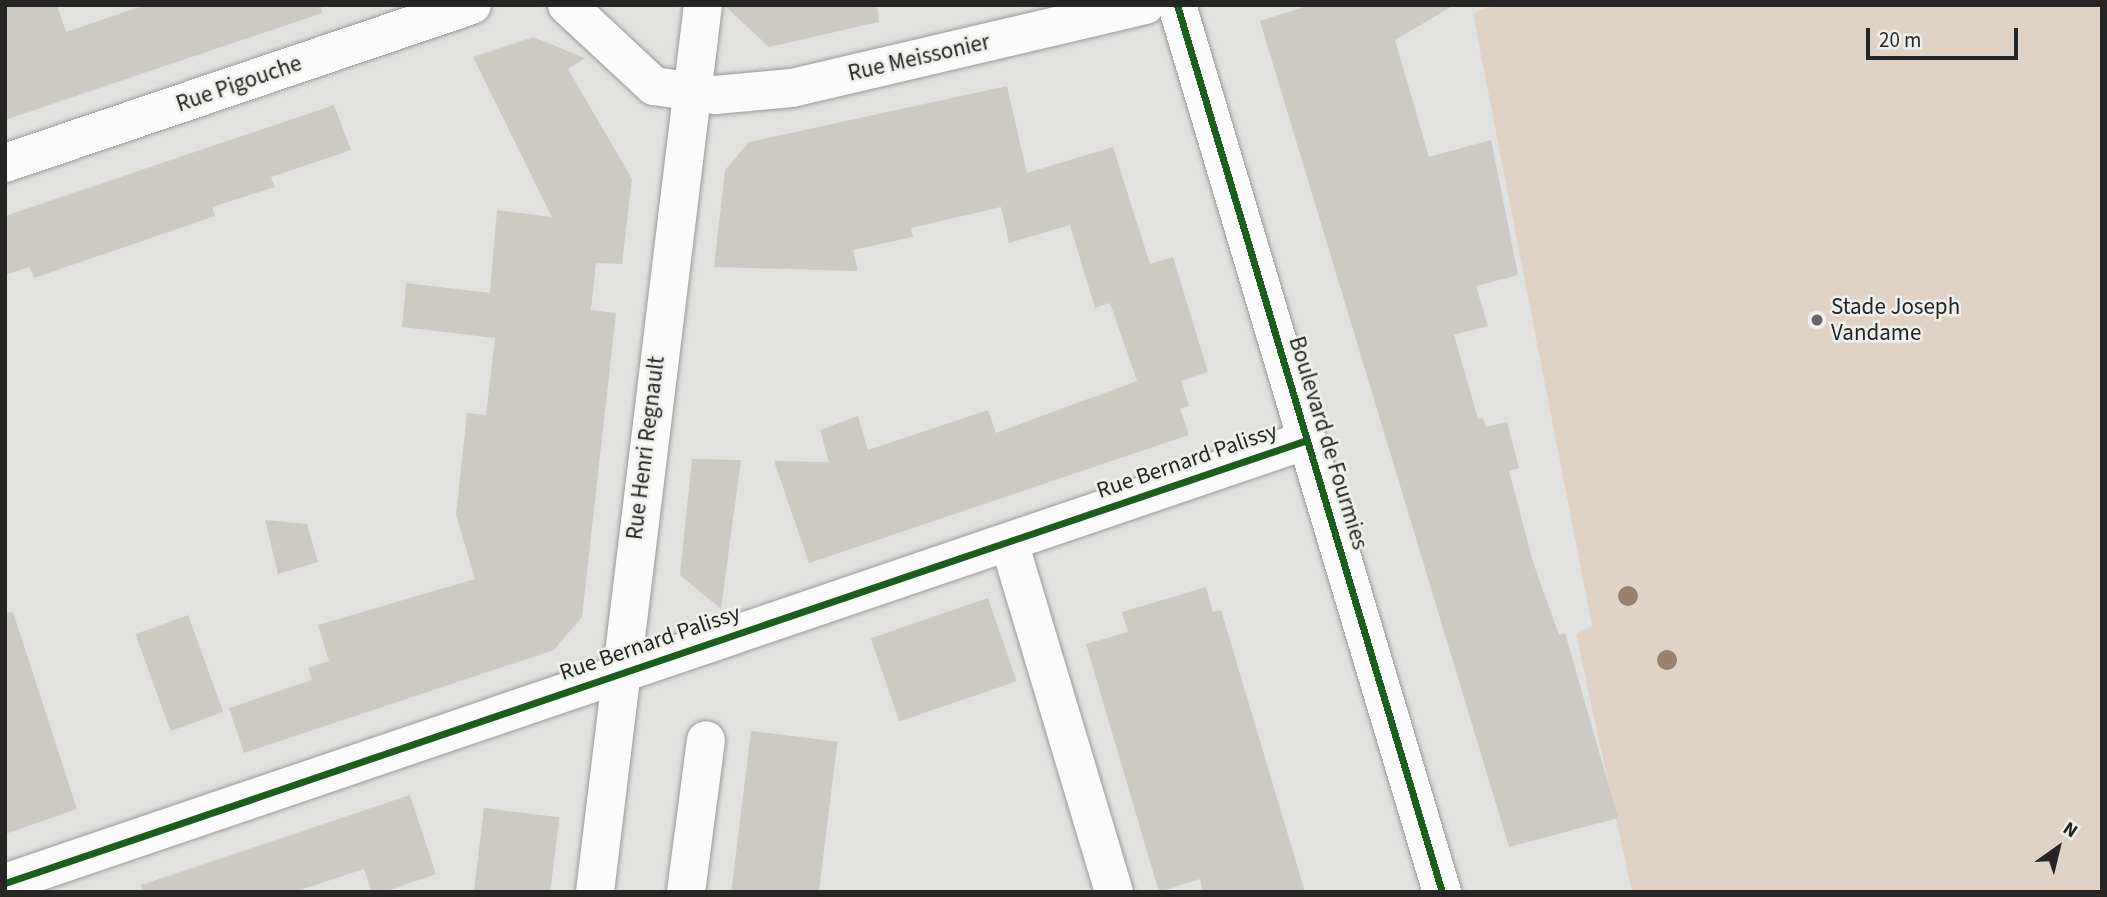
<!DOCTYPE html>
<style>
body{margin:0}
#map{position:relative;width:2107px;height:897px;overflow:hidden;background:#e1e2e0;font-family:"Source Sans 3",sans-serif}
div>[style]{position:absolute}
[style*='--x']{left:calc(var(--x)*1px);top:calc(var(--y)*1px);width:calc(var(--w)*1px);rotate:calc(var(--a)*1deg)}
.green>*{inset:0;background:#e1d2c6}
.building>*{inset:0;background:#cccac3;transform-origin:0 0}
.roads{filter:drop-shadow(0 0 2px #9a9a98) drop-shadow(0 0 2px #9a9a98)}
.minor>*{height:38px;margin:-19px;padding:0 19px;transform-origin:19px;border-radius:19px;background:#fafbfa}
.cycleway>*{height:7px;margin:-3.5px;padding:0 3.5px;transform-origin:3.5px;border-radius:3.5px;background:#1b5e20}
.trees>*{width:20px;height:20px;margin:-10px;border-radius:50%;background:#99826d}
.dots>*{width:19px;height:19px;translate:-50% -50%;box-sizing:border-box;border:4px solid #eef0ec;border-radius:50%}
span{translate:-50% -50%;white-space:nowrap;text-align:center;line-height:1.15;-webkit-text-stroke:5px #eef0ec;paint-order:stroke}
.street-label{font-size:23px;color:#252624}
.poi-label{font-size:23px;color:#252624}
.left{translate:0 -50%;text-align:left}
.frame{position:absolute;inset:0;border:7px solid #252624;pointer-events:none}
.north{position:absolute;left:2023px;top:813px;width:70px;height:70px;-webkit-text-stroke:5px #eef0ec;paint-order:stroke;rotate:34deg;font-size:19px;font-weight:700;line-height:28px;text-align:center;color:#252624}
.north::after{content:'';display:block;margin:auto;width:24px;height:32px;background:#252624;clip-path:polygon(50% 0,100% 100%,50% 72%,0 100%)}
.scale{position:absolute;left:1866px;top:28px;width:152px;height:32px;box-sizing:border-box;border:4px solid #252624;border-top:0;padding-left:9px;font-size:21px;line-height:24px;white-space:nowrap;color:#252624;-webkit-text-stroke:5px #eef0ec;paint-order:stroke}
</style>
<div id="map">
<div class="green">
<div style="clip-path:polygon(1494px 5px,2102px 5px,2102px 892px,1632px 892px,1576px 634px,1592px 626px,1473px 14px)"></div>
</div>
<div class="building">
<div style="clip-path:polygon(5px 5px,57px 5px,66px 32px,145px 5px,321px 5px,322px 13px,5px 120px)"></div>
<div style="clip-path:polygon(724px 5px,877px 5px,879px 22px,769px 47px)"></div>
<div style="clip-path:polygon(1310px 5px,1454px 5px,1395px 40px,1429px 157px,1491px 140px,1518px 275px,1476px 286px,1488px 326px,1454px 335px,1478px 419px,1483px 418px,1486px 427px,1507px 422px,1519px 468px,1509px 471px,1533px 562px,1559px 635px,1565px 633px,1618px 818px,1509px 847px,1260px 21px)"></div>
<div style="clip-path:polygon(533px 37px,585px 58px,568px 69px,632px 179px,622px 264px,596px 263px,591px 310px,616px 313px,582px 617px,554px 650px,244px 753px,229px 708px,312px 680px,308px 668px,329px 661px,318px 625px,475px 579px,456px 515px,467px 413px,486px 415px,495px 338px,402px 327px,406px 283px,490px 293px,497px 210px,552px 217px,473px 57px)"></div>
<div style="clip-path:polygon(1007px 86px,1027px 173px,1113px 147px,1150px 264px,1173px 257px,1208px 372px,1181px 381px,1189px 406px,1180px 409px,1189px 435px,809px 563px,774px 461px,829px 462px,820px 430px,858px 416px,868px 450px,988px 410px,996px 433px,1137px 381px,1110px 303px,1095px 308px,1070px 225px,1009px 243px,1001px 207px,911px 228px,913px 237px,853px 250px,858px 271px,714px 267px,725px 170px,749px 142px)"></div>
<div style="clip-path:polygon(334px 105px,351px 150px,271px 177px,275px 187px,212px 207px,215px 216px,34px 278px,30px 267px,5px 275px,5px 216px)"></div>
<div style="clip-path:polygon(692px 459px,741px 460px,721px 609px,680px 575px)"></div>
<div style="clip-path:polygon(265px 520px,307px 524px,318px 562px,278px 574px)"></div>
<div style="clip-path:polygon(1206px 587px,1213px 612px,1221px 610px,1305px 892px,1203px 892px,1200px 879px,1159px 892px,1086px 644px,1128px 632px,1122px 612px)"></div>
<div style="left:988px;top:598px;width:88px;height:124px;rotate:71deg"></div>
<div style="clip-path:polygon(13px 612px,77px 809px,5px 834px,5px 613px)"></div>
<div style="left:188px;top:615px;width:103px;height:56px;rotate:70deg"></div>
<div style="left:751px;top:731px;width:87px;height:162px;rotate:7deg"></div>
<div style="clip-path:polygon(410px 795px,436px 874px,384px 892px,372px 892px,364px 869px,294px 892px,142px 892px,141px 885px)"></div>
<div style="left:484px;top:808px;width:76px;height:85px;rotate:7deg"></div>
</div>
<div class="roads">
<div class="minor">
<div style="--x:567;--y:5;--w:119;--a:43"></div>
<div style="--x:654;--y:86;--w:62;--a:8.4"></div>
<div style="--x:715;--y:95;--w:77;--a:-5.2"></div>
<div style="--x:792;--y:88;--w:363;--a:-13.2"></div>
<div style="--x:1177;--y:5;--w:926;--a:73.37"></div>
<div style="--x:5;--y:163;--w:493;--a:-18.7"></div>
<div style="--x:1009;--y:542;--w:365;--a:73.3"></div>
<div style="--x:5;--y:883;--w:1375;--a:-18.79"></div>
<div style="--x:595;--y:892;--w:894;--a:-83.06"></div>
<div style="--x:686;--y:892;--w:153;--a:-82.5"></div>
</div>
</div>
<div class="cycleway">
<div style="--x:1177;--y:5;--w:926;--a:73.37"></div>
<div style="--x:5;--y:883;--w:1375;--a:-18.79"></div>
</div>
<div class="trees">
<div style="left:1628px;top:596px"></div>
<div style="left:1667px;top:660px"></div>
</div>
<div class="dots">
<div style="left:1817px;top:320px;background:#676866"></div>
</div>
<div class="street-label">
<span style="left:919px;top:58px;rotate:-13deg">Rue Meissonier</span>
<span style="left:239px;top:84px;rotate:-19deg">Rue Pigouche</span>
<span style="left:1328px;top:443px;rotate:73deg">Boulevard de Fourmies</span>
<span style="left:646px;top:448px;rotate:-83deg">Rue Henri Regnault</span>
<span style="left:1187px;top:461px;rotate:-19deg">Rue Bernard Palissy</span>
<span style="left:650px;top:643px;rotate:-19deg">Rue Bernard Palissy</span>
</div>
<div class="poi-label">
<span class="left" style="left:1831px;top:320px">Stade Joseph<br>Vandame</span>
</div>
<div class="frame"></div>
<div class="north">N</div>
<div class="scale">20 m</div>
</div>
